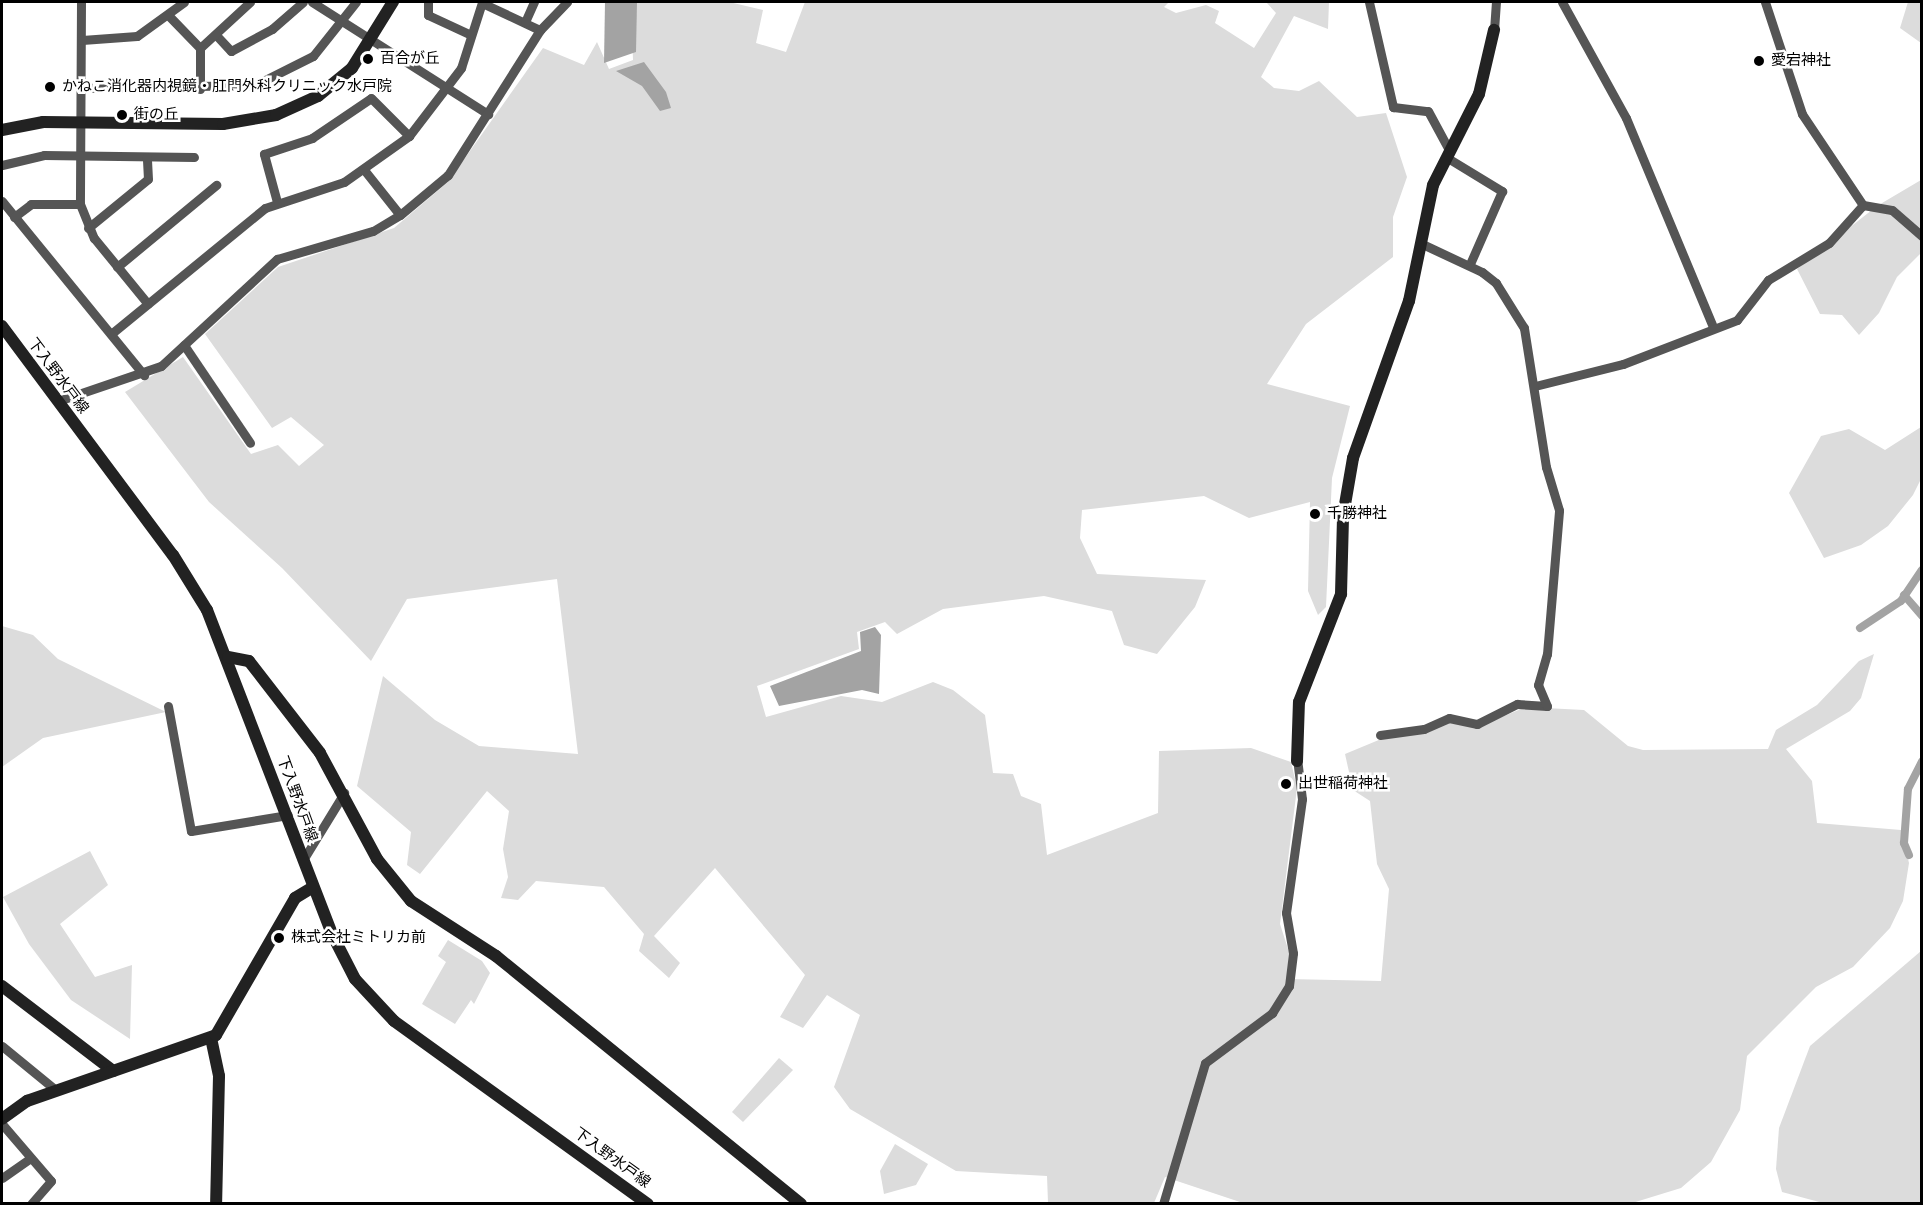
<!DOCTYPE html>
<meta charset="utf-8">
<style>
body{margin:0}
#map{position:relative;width:1923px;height:1205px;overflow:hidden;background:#fff;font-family:"Source Sans 3","Noto Sans JP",sans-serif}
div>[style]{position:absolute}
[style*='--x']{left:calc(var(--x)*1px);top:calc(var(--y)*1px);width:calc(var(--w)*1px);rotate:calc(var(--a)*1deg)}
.green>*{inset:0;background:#dcdcdc}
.water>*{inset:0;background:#a3a3a3}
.canal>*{height:8px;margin:-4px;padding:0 4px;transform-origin:4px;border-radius:4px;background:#a3a3a3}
.street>*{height:9px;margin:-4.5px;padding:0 4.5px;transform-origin:4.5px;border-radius:4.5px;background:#555}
.secondary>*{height:12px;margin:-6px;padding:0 6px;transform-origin:6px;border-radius:6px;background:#222}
.dots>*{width:16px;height:16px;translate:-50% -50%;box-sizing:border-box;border:3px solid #fff;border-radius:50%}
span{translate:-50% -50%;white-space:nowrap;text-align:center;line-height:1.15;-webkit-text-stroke:5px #fff;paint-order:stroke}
.poi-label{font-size:15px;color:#000}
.left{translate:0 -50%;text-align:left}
.street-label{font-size:15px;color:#000}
.frame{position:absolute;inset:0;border:3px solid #000;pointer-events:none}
</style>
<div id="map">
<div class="green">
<div style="clip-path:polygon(631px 2px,729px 2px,763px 10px,756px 43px,786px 52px,805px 2px,1169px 2px,1164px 7px,1176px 13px,1206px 5px,1219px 11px,1215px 23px,1254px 48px,1276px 13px,1266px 2px,1329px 2px,1328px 29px,1294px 16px,1261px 77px,1274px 88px,1299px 91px,1319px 81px,1357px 117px,1386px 113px,1407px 177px,1393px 217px,1393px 257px,1306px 324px,1267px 384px,1350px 406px,1332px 478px,1326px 607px,1318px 615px,1308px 591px,1310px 502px,1249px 518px,1204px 496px,1082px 510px,1080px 538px,1097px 574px,1206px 580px,1195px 607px,1157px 654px,1124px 645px,1112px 611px,1044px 596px,943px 609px,897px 634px,885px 622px,857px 632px,859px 649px,757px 686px,766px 717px,841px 696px,882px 702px,933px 682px,953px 690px,985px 715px,993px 773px,1013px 774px,1021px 796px,1041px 804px,1047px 855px,1158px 813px,1159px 751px,1251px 748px,1291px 762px,1297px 788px,1280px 924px,1289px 952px,1288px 979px,1381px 981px,1389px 889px,1377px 864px,1370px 801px,1353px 790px,1345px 754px,1386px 737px,1446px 722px,1477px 727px,1526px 707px,1584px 710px,1628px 746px,1643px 750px,1768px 749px,1776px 730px,1817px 705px,1859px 661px,1874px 654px,1861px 698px,1850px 711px,1786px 749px,1812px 781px,1817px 823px,1901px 830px,1909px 863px,1903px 901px,1890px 928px,1853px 967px,1816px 987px,1747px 1056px,1740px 1110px,1711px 1162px,1681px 1188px,1629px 1204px,1246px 1204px,1165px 1177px,1154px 1203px,1048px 1203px,1047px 1176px,956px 1171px,850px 1109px,834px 1087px,860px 1015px,827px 995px,803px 1028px,780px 1017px,805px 975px,715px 868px,654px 936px,680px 963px,669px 978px,639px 951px,644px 934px,604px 887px,536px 881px,518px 900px,501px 898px,508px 877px,503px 849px,509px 811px,487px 791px,420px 874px,407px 865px,411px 832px,357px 786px,383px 676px,435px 720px,479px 746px,578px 754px,557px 579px,407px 599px,371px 661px,282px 568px,209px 502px,125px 392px,183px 357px,251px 454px,278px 445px,299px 466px,324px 445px,291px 417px,272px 428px,205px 334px,278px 267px,394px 228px,448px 182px,543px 48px,584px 65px,597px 42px,609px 69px,633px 60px)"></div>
<div style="clip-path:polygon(1908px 2px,1921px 2px,1921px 43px,1900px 28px)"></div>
<div style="clip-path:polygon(1921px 180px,1921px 253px,1897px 277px,1879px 313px,1859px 335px,1842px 315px,1820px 314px,1797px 269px,1877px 206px)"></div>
<div style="clip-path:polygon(1921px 427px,1921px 479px,1913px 495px,1888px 526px,1861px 545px,1824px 558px,1789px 493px,1821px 436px,1849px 429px,1885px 450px)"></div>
<div style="clip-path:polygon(2px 626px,33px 635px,58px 659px,166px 712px,43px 738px,2px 767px)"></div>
<div style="clip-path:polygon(90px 851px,108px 885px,60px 924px,95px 977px,132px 965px,130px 1039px,71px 1000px,29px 944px,3px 897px)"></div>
<div style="clip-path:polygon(448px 940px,482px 961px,490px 973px,474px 1004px,471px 1000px,455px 1024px,422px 1004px,446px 962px,438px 956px)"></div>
<div style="clip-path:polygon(1921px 951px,1921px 1203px,1823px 1203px,1782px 1192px,1776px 1169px,1779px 1128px,1810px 1046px)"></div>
<div style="clip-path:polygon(779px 1058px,793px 1070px,743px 1122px,732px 1112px)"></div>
<div style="clip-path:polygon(895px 1144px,928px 1164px,916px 1185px,884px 1194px,880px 1171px)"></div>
</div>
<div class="water">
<div style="clip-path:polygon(605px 2px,637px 2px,636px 52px,604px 63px)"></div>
<div style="clip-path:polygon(644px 62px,666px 92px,671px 108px,660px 111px,642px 86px,616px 71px)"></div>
<div style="clip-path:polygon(875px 627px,881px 635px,879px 694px,862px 690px,779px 706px,770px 686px,861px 651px,860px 632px)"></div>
</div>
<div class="canal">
<div style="--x:1904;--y:595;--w:28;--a:49"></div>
<div style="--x:1860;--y:628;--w:49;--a:-33.4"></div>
<div style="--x:1901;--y:601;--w:37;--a:-56"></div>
<div style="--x:1909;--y:855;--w:13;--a:-113"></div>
<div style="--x:1904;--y:843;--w:54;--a:-85.8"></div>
<div style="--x:1908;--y:789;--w:31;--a:-63"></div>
</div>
<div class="street">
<div style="--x:81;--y:2;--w:202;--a:90.3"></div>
<div style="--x:80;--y:204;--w:37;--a:68"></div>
<div style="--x:94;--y:238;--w:85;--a:50.7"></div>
<div style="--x:312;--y:2;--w:209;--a:32.5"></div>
<div style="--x:428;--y:2;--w:13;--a:90"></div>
<div style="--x:428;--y:15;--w:47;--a:24.9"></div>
<div style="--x:1369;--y:2;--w:108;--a:77.1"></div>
<div style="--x:1393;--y:107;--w:35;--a:7"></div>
<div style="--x:1428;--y:111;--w:44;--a:61.7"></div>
<div style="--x:1562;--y:2;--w:132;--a:61.1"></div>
<div style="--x:1626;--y:118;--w:224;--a:67.4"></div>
<div style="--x:1765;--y:2;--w:118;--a:71.7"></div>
<div style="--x:1802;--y:114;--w:110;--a:56.2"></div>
<div style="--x:1863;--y:205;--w:29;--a:10"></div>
<div style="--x:1892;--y:210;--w:40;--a:41"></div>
<div style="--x:482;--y:3;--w:64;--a:25"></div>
<div style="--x:169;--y:16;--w:45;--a:45.9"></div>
<div style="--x:200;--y:48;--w:41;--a:90"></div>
<div style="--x:525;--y:22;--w:22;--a:-66"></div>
<div style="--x:1494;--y:30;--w:28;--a:-86"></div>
<div style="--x:216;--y:35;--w:22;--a:47"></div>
<div style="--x:231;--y:51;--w:47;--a:-28.2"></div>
<div style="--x:272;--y:29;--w:41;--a:-41.1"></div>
<div style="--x:82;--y:40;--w:55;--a:-4.2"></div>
<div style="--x:137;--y:36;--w:58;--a:-35.9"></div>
<div style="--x:200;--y:48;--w:68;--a:-42.6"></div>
<div style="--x:81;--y:88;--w:174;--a:-1"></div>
<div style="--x:255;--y:85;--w:65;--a:-26.6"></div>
<div style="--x:313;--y:56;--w:69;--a:-51.5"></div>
<div style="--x:1446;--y:157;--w:66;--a:31.3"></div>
<div style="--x:1502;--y:191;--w:80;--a:113.7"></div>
<div style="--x:2;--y:165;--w:43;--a:-13.4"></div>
<div style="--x:44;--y:155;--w:150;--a:0.8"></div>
<div style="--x:365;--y:171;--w:56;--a:51.5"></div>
<div style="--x:2;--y:201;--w:225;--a:50.8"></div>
<div style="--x:277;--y:202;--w:50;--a:-105.2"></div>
<div style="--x:264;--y:154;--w:51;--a:-18.4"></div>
<div style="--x:312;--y:138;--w:71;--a:-34.1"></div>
<div style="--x:371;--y:98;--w:54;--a:45"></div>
<div style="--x:14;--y:217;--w:21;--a:-37"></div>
<div style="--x:31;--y:204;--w:49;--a:0"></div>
<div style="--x:88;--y:228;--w:77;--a:-39.2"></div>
<div style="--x:148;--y:179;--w:22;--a:-93"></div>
<div style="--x:117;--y:267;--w:129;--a:-39.6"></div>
<div style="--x:111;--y:334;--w:199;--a:-39.3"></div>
<div style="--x:265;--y:208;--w:83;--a:-18.2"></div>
<div style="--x:344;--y:182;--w:80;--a:-35.3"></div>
<div style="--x:409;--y:136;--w:86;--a:-52.6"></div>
<div style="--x:461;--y:68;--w:69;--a:-72.3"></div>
<div style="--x:184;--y:345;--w:118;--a:56"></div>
<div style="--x:1535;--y:386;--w:91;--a:-14"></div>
<div style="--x:1623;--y:364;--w:122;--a:-21.1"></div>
<div style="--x:1737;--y:320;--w:51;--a:-52.2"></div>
<div style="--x:1768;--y:280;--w:71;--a:-31.2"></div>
<div style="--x:1829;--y:243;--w:51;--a:-48.2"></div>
<div style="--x:58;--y:401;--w:109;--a:-18.8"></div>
<div style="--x:161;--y:366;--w:158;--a:-42.7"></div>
<div style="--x:277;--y:259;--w:100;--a:-16.3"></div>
<div style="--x:373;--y:231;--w:31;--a:-31"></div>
<div style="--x:400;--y:215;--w:62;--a:-39.8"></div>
<div style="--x:448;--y:175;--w:172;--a:-57.6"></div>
<div style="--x:540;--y:30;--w:39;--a:-46"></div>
<div style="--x:168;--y:706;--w:127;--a:79.6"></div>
<div style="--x:191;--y:831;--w:98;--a:-9.4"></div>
<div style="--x:1380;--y:735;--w:44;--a:-7.8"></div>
<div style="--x:1424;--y:729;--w:27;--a:-24"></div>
<div style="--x:1449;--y:718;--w:29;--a:12"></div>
<div style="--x:1477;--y:724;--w:45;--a:-26.6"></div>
<div style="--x:1517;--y:704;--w:30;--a:4"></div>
<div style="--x:1547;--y:706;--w:23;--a:-113"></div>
<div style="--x:1538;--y:685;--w:32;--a:-74"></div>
<div style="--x:1547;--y:654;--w:144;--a:-85.2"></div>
<div style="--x:1559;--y:510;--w:45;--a:-106.8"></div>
<div style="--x:1546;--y:467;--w:141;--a:-99"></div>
<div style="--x:1524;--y:328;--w:53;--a:-121.9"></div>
<div style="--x:1496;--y:283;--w:18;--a:-142"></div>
<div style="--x:1482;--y:272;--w:68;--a:-154.9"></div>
<div style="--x:303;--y:860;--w:79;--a:-58.5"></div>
<div style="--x:2;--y:1046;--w:71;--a:39.3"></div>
<div style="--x:2;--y:1124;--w:75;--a:49.3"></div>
<div style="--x:51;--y:1181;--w:30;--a:131"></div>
<div style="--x:2;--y:1178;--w:33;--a:-35"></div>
<div style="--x:1163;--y:1204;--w:147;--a:-73.4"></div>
<div style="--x:1205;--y:1063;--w:84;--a:-36.7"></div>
<div style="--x:1272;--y:1013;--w:32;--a:-58"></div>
<div style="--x:1289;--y:986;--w:33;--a:-83"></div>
<div style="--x:1293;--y:953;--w:41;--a:-99.9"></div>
<div style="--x:1286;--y:913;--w:115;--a:-82"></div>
<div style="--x:1302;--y:799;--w:38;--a:-97"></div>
</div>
<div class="secondary">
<div style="--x:2;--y:130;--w:42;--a:-11"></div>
<div style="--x:43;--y:122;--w:180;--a:0.6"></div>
<div style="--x:223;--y:124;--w:54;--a:-9.6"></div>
<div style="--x:276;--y:115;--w:46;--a:-24.3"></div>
<div style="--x:318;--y:96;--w:44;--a:-39.5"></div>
<div style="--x:352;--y:68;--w:78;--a:-58.2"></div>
<div style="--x:2;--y:326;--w:286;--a:53.3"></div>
<div style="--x:173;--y:555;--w:65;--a:58.3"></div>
<div style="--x:207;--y:610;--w:350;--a:68.9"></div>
<div style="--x:333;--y:936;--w:48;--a:62.9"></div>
<div style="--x:355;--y:979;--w:57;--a:47.1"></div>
<div style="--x:394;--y:1021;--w:313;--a:35.8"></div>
<div style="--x:228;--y:657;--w:21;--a:11"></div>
<div style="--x:249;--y:661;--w:116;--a:52.3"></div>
<div style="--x:320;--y:753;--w:120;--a:61.7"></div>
<div style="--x:377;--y:859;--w:54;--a:51"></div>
<div style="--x:411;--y:901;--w:101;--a:32.9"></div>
<div style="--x:496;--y:956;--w:393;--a:39.1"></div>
<div style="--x:1297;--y:761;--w:59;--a:-88.1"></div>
<div style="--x:1299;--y:702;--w:116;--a:-68.7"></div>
<div style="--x:1341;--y:594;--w:78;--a:-88.5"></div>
<div style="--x:1343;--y:516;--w:59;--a:-80.2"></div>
<div style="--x:1353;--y:458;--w:167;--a:-70.4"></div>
<div style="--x:1409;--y:301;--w:118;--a:-78.3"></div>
<div style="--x:1433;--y:185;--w:102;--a:-63.2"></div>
<div style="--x:1479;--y:94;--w:66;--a:-76.8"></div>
<div style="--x:2;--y:986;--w:140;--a:37.4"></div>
<div style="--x:211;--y:1038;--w:39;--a:78"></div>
<div style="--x:219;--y:1076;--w:128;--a:91.3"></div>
<div style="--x:2;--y:1119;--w:31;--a:-36"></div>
<div style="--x:27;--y:1101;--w:200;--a:-19.2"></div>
<div style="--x:216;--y:1035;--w:158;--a:-60"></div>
<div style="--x:295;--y:898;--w:21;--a:-31"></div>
</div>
<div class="dots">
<div style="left:368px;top:59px;background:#000"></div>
<div style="left:1759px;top:61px;background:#000"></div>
<div style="left:50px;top:87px;background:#000"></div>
<div style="left:122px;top:115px;background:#000"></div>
<div style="left:1315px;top:514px;background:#000"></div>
<div style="left:1286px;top:784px;background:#000"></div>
<div style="left:279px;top:938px;background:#000"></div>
</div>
<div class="poi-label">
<span class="left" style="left:380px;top:59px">百合が丘</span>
<span class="left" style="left:1771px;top:61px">愛宕神社</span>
<span class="left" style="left:62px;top:87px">かねこ消化器内視鏡・肛門外科クリニック水戸院</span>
<span class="left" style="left:134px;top:115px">街の丘</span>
<span class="left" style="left:1327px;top:514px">千勝神社</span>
<span class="left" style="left:1298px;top:784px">出世稲荷神社</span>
<span class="left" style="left:291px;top:938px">株式会社ミトリカ前</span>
</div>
<div class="street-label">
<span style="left:58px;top:376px;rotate:53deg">下入野水戸線</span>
<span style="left:297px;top:799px;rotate:70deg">下入野水戸線</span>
<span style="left:612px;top:1158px;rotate:36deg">下入野水戸線</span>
</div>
<div class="frame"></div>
</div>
